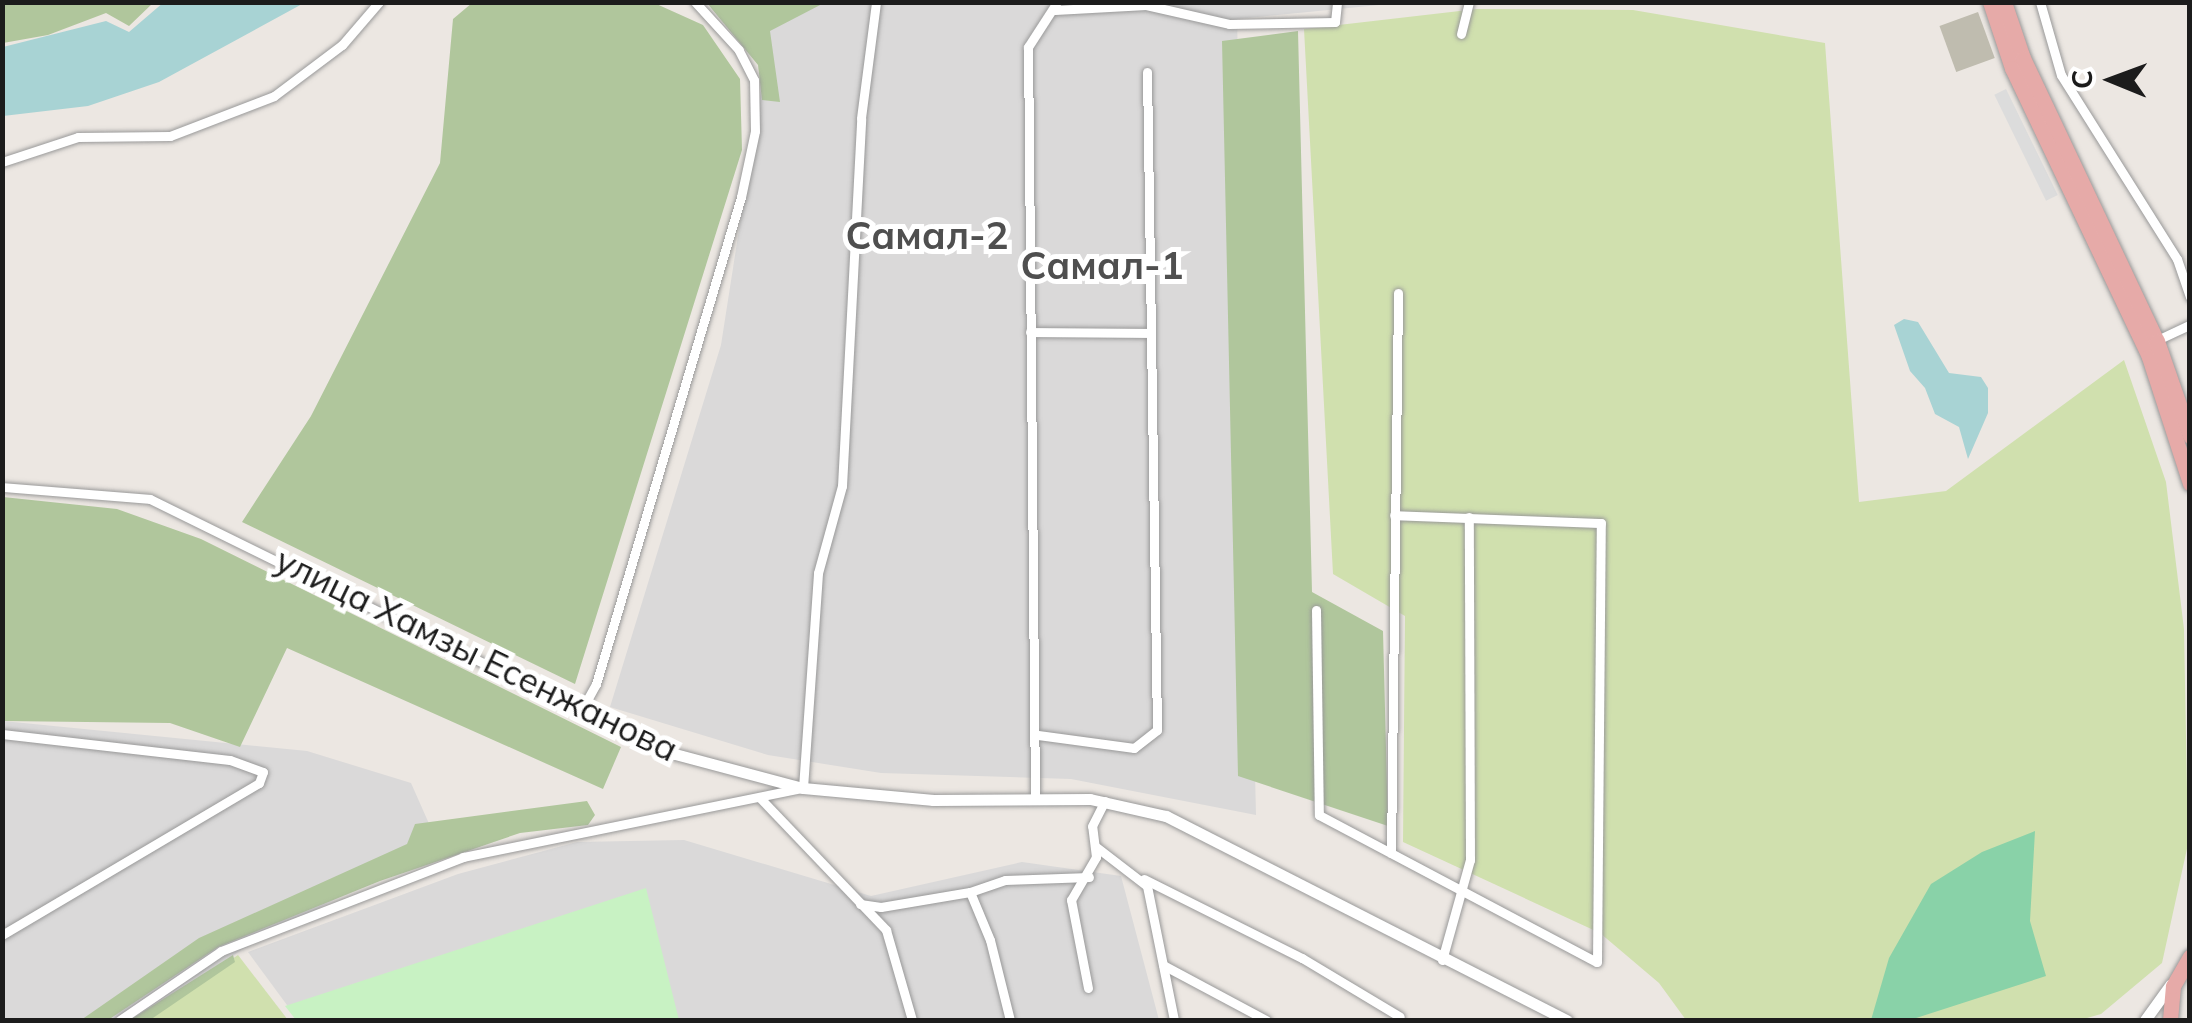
<!DOCTYPE html>
<meta charset="utf-8">
<style>
body{margin:0}
#map{position:relative;width:2192px;height:1023px;overflow:hidden;background:#ece7e2;font-family:Mulish,sans-serif}
div>[style]{position:absolute}
[style*='--x']{left:calc(var(--x)*1px);top:calc(var(--y)*1px);width:calc(var(--w)*1px);rotate:calc(var(--a)*1deg)}
.residential>*{inset:0;background:#dad9d9}
.construction>*{inset:0;background:#bfbcaf;transform-origin:0 0}
.grass>*{inset:0;background:#d0e0ae}
.forest>*{inset:0;background:#b0c69c}
.park>*{inset:0;background:#c8f2c3}
.pitch>*{inset:0;background:#89d2a8}
.parking>*{inset:0;background:#dcdcdc;transform-origin:0 0}
.water>*{inset:0;background:#a8d3d4}
.roads{filter:drop-shadow(0 0 2px #999) drop-shadow(0 0 2px #999)}
.minor>*{height:9px;margin:-4.5px;padding:0 4.5px;transform-origin:4.5px;border-radius:4.5px;background:#fff}
.tertiary>*{height:11px;margin:-5.5px;padding:0 5.5px;transform-origin:5.5px;border-radius:5.5px;background:#fff}
.trunk>*{height:15px;margin:-7.5px;padding:0 7.5px;transform-origin:7.5px;border-radius:7.5px;background:#e6aaa8}
span{translate:-50% -50%;white-space:nowrap;text-align:center;line-height:1.15;-webkit-text-stroke:10px #fff;paint-order:stroke}
.street-label{font-size:35px;color:#1c1c1c}
.neighbourhood-label{font-size:38px;color:#4f4f4f;font-weight:700}
.frame{position:absolute;inset:0;border:5px solid #1c1c1c;pointer-events:none}
.north{position:absolute;left:2062px;top:30px;width:100px;height:100px;-webkit-text-stroke:8px #fff;paint-order:stroke;rotate:271deg;font-size:28px;font-weight:700;line-height:40px;text-align:center;color:#1c1c1c}
.north::after{content:'';display:block;margin:auto;width:35px;height:45px;background:#1c1c1c;clip-path:polygon(50% 0,100% 100%,50% 72%,0 100%)}
</style>
<div id="map">
<div class="residential">
<div style="clip-path:polygon(724px 3px,1399px 3px,1237px 19px,1256px 815px,1071px 779px,881px 773px,768px 755px,610px 707px,721px 345px,765px 63px)"></div>
<div style="clip-path:polygon(3px 721px,307px 751px,411px 783px,438px 844px,241px 950px,141px 1020px,3px 1020px)"></div>
<div style="clip-path:polygon(684px 840px,871px 896px,1022px 862px,1121px 876px,1159px 1020px,298px 1020px,248px 952px,458px 874px,577px 842px)"></div>
</div>
<div class="construction">
<div style="left:1978px;top:12px;width:49px;height:41px;rotate:70deg"></div>
</div>
<div class="grass">
<div style="clip-path:polygon(1477px 9px,1633px 10px,1825px 43px,1859px 502px,1946px 491px,2124px 360px,2166px 482px,2184px 629px,2188px 844px,2162px 963px,2101px 1014px,2080px 1020px,1686px 1020px,1659px 983px,1600px 933px,1403px 842px,1405px 616px,1333px 574px,1304px 29px)"></div>
<div style="clip-path:polygon(238px 955px,288px 1020px,141px 1020px)"></div>
</div>
<div class="forest">
<div style="clip-path:polygon(3px 2px,153px 2px,153px 3px,129px 26px,106px 13px,48px 35px,3px 43px)"></div>
<div style="clip-path:polygon(652px 2px,703px 25px,740px 79px,742px 150px,575px 684px,242px 522px,311px 416px,440px 163px,453px 19px,472px 3px)"></div>
<div style="clip-path:polygon(707px 3px,824px 3px,770px 31px,780px 102px,762px 100px,758px 65px)"></div>
<div style="clip-path:polygon(1298px 31px,1312px 592px,1383px 631px,1388px 826px,1238px 776px,1222px 41px)"></div>
<div style="clip-path:polygon(3px 497px,117px 509px,201px 539px,621px 747px,603px 789px,287px 648px,240px 747px,170px 723px,3px 721px)"></div>
<div style="clip-path:polygon(587px 801px,595px 815px,588px 825px,520px 833px,380px 881px,218px 947px,108px 1020px,81px 1020px,199px 938px,407px 844px,415px 824px)"></div>
<div style="clip-path:polygon(233px 955px,235px 962px,150px 1020px,130px 1020px)"></div>
</div>
<div class="park">
<div style="clip-path:polygon(646px 888px,679px 1020px,296px 1020px,285px 1006px)"></div>
</div>
<div class="pitch">
<div style="clip-path:polygon(2035px 831px,2030px 921px,2046px 976px,1910px 1020px,1871px 1020px,1889px 958px,1931px 884px,1982px 852px)"></div>
</div>
<div class="parking">
<div style="left:2006px;top:89px;width:118px;height:13px;rotate:64deg"></div>
</div>
<div class="water">
<div style="clip-path:polygon(164px 2px,304px 3px,159px 82px,88px 106px,3px 116px,3px 47px,106px 21px,129px 32px)"></div>
<div style="clip-path:polygon(1904px 319px,1918px 322px,1949px 373px,1981px 377px,1988px 388px,1988px 413px,1968px 459px,1959px 427px,1935px 414px,1925px 388px,1910px 371px,1894px 325px)"></div>
</div>
<div class="roads">
<div class="minor">
<div style="--x:2040;--y:2;--w:76;--a:74"></div>
<div style="--x:2061;--y:75;--w:218;--a:57.8"></div>
<div style="--x:2177;--y:259;--w:40;--a:71.1"></div>
<div style="--x:1055;--y:10;--w:91;--a:-3.1"></div>
<div style="--x:1146;--y:5;--w:85;--a:12.9"></div>
<div style="--x:1229;--y:24;--w:106;--a:-1.1"></div>
<div style="--x:1335;--y:22;--w:20;--a:-84"></div>
<div style="--x:1461;--y:34;--w:33;--a:-76"></div>
<div style="--x:2;--y:162;--w:80;--a:-18.2"></div>
<div style="--x:78;--y:137;--w:92;--a:-0.6"></div>
<div style="--x:170;--y:136;--w:111;--a:-21"></div>
<div style="--x:274;--y:96;--w:85;--a:-36.9"></div>
<div style="--x:342;--y:45;--w:57;--a:-49.3"></div>
<div style="--x:1030;--y:332;--w:121;--a:0.5"></div>
<div style="--x:2155;--y:341;--w:38;--a:-25"></div>
<div style="--x:2;--y:487;--w:148;--a:4.6"></div>
<div style="--x:150;--y:499;--w:480;--a:26.2"></div>
<div style="--x:581;--y:711;--w:31;--a:-61"></div>
<div style="--x:596;--y:684;--w:508;--a:-73.42"></div>
<div style="--x:741;--y:197;--w:67;--a:-78"></div>
<div style="--x:755;--y:131;--w:51;--a:-91.1"></div>
<div style="--x:754;--y:80;--w:34;--a:-117"></div>
<div style="--x:739;--y:50;--w:65;--a:-132.5"></div>
<div style="--x:1316;--y:610;--w:205;--a:89.2"></div>
<div style="--x:1319;--y:815;--w:314;--a:27.9"></div>
<div style="--x:1597;--y:962;--w:439;--a:-89.5"></div>
<div style="--x:1601;--y:523;--w:207;--a:-177.8"></div>
<div style="--x:2;--y:734;--w:229;--a:6.5"></div>
<div style="--x:230;--y:760;--w:35;--a:20"></div>
<div style="--x:263;--y:772;--w:12;--a:110"></div>
<div style="--x:259;--y:783;--w:299;--a:149.4"></div>
<div style="--x:1038;--y:735;--w:97;--a:7.7"></div>
<div style="--x:1134;--y:748;--w:29;--a:-38"></div>
<div style="--x:1157;--y:730;--w:658;--a:-90.87"></div>
<div style="--x:761;--y:799;--w:181;--a:46.3"></div>
<div style="--x:886;--y:930;--w:94;--a:73.9"></div>
<div style="--x:1035;--y:799;--w:752;--a:-90.53"></div>
<div style="--x:1028;--y:47;--w:54;--a:-57.2"></div>
<div style="--x:1095;--y:846;--w:66;--a:37.6"></div>
<div style="--x:1147;--y:886;--w:137;--a:78.6"></div>
<div style="--x:1391;--y:853;--w:560;--a:-89.28"></div>
<div style="--x:1144;--y:879;--w:177;--a:26.6"></div>
<div style="--x:1302;--y:958;--w:114;--a:31"></div>
<div style="--x:970;--y:892;--w:52;--a:67.4"></div>
<div style="--x:990;--y:940;--w:82;--a:76"></div>
<div style="--x:860;--y:904;--w:21;--a:8"></div>
<div style="--x:881;--y:907;--w:90;--a:-9.6"></div>
<div style="--x:970;--y:892;--w:37;--a:-19"></div>
<div style="--x:1005;--y:880;--w:84;--a:-2"></div>
<div style="--x:1442;--y:960;--w:104;--a:-74.4"></div>
<div style="--x:1470;--y:860;--w:343;--a:-90.2"></div>
<div style="--x:1163;--y:965;--w:117;--a:28.1"></div>
<div style="--x:1088;--y:988;--w:90;--a:-100.9"></div>
<div style="--x:1071;--y:900;--w:50;--a:-59.8"></div>
<div style="--x:1096;--y:857;--w:31;--a:-97"></div>
<div style="--x:1092;--y:826;--w:28;--a:-63"></div>
<div style="--x:120;--y:1020;--w:122;--a:-34.3"></div>
<div style="--x:221;--y:951;--w:260;--a:-21.2"></div>
<div style="--x:463;--y:857;--w:347;--a:-11.5"></div>
<div style="--x:803;--y:788;--w:216;--a:-86"></div>
<div style="--x:818;--y:573;--w:90;--a:-74.6"></div>
<div style="--x:842;--y:486;--w:368;--a:-87"></div>
<div style="--x:861;--y:118;--w:117;--a:-82.6"></div>
</div>
<div class="tertiary">
<div style="--x:581;--y:711;--w:103;--a:24.6"></div>
<div style="--x:675;--y:754;--w:132;--a:14.9"></div>
<div style="--x:803;--y:788;--w:131;--a:5.3"></div>
<div style="--x:933;--y:800;--w:157;--a:-0.4"></div>
<div style="--x:1090;--y:799;--w:78;--a:12.6"></div>
<div style="--x:1166;--y:816;--w:450;--a:27"></div>
<div style="--x:2145;--y:1020;--w:44;--a:-54.2"></div>
</div>
<div class="trunk">
<div style="--x:1990;--y:2;--w:70;--a:71.6"></div>
<div style="--x:2012;--y:68;--w:320;--a:64.6"></div>
<div style="--x:2149;--y:357;--w:133;--a:72"></div>
<div style="--x:2004;--y:2;--w:59;--a:71.3"></div>
<div style="--x:2023;--y:58;--w:313;--a:64.7"></div>
<div style="--x:2157;--y:341;--w:101;--a:70.8"></div>
<div style="--x:2170;--y:1020;--w:34;--a:-85"></div>
<div style="--x:2173;--y:986;--w:34;--a:-60"></div>
</div>
</div>
<div class="street-label">
<span style="left:477px;top:654px;rotate:26deg">улица Хамзы Есенжанова</span>
</div>
<div class="neighbourhood-label">
<span style="left:927px;top:236px">Самал-2</span>
<span style="left:1102px;top:266px">Самал-1</span>
</div>
<div class="frame"></div>
<div class="north">С</div>
</div>
